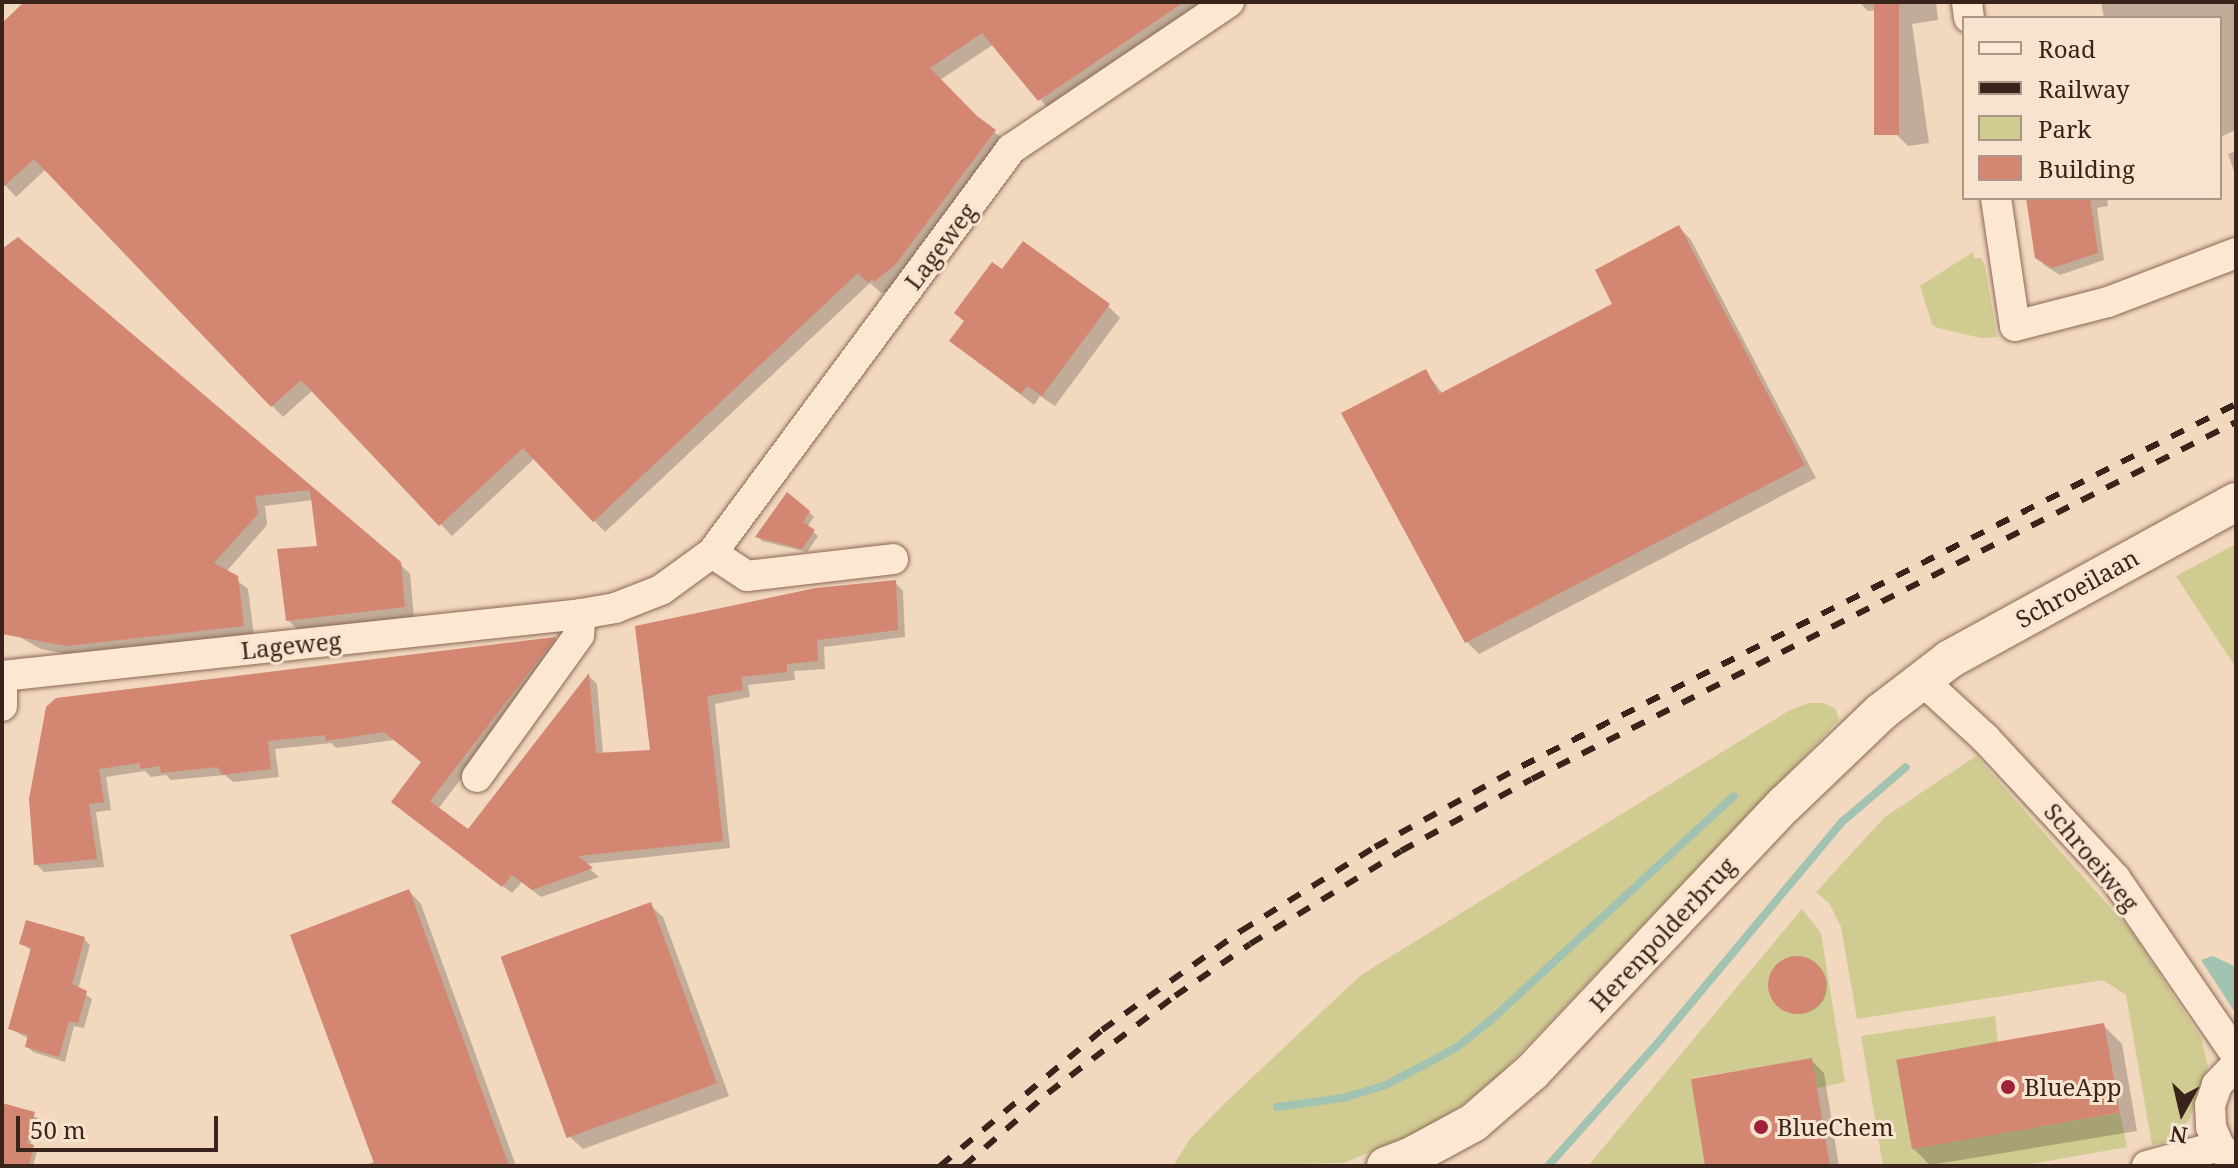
<!DOCTYPE html>
<style>
body{margin:0}
#map{position:relative;width:2238px;height:1168px;overflow:hidden;background:#f1d8be;font-family:"Noto Serif",serif}
div>[style]{position:absolute}
[style*='--x']{left:calc(var(--x)*1px);top:calc(var(--y)*1px);width:calc(var(--w)*1px);rotate:calc(var(--a)*1deg)}
.green>*{inset:0;background:#d0cb91}
.water>*{inset:0;background:#a2c2b2}
.shadow>*{inset:0;background:#0003}
.round{border-radius:50%}
.stream>*{height:8px;margin:-4px;padding:0 4px;transform-origin:4px;border-radius:4px;background:#a2c2b2}
.building>*{inset:0;background:#d38671;transform-origin:0 0}
.roads{filter:drop-shadow(0 0 2px #8b6755) drop-shadow(0 0 2px #8b6755)}
.minor>*{height:30px;margin:-15px;padding:0 15px;transform-origin:15px;border-radius:15px;background:#fbe7d2}
.tertiary>*{height:38px;margin:-19px;padding:0 19px;transform-origin:19px;border-radius:19px;background:#fbe7d2}
.rail>*{height:6px;margin-top:-3px;transform-origin:0;background:repeating-linear-gradient(90deg,#39241b 0 14px,transparent 0 28px)}
.dots>*{width:22px;height:22px;translate:-50% -50%;box-sizing:border-box;border:4px solid #f8e3ce;border-radius:50%}
span{translate:-50% -50%;white-space:nowrap;text-align:center;line-height:1.15;-webkit-text-stroke:6px #f8e3ce;paint-order:stroke}
.street-label{font-size:24px;color:#39241b}
.poi-label{font-size:24px;color:#39241b}
.left{translate:0 -50%;text-align:left}
.frame{position:absolute;inset:0;border:4px solid #39241b;pointer-events:none}
.legend{position:absolute;left:1962px;top:16px;width:260px;height:184px;box-sizing:border-box;background:#f8e3ce;border:2px solid #ac9786;margin:0;padding:10px 14px;list-style:none;font-size:24px;color:#39241b}
.legend li{display:flex;align-items:center;gap:16px;height:40px}
.legend b{width:40px;border:2px solid #ac9786}
.north{position:absolute;left:2142px;top:1072px;width:80px;height:80px;-webkit-text-stroke:6px #f8e3ce;paint-order:stroke;rotate:188deg;font-size:22px;font-weight:700;line-height:32px;text-align:center;color:#39241b}
.north::after{content:'';display:block;margin:auto;width:28px;height:36px;background:#39241b;clip-path:polygon(50% 0,100% 100%,50% 72%,0 100%)}
.scale{position:absolute;left:16px;top:1116px;width:202px;height:36px;box-sizing:border-box;border:4px solid #39241b;border-top:0;padding-left:10px;font-size:24px;line-height:28px;white-space:nowrap;color:#39241b;-webkit-text-stroke:6px #f8e3ce;paint-order:stroke}
</style>
<div id="map">
<div class="green">
<div style="clip-path:polygon(1973px 252px,1974px 258px,1981px 258px,1985px 266px,1997px 337px,1981px 338px,1938px 328px,1932px 324px,1920px 286px)"></div>
<div style="clip-path:polygon(2236px 544px,2236px 668px,2176px 576px)"></div>
<div style="clip-path:polygon(1809px 703px,1823px 703px,1836px 709px,1839px 720px,1497px 1077px,1463px 1104px,1424px 1129px,1344px 1163px,1173px 1166px,1190px 1139px,1225px 1103px,1361px 975px,1790px 710px)"></div>
<div style="clip-path:polygon(1976px 756px,2131px 931px,2201px 1038px,2208px 1066px,2204px 1079px,2189px 1120px,2169px 1141px,2152px 1145px,2126px 995px,2103px 980px,1857px 1019px,1841px 927px,1829px 903px,1816px 892px,1885px 817px)"></div>
<div style="clip-path:polygon(1802px 909px,1821px 933px,1845px 1082px,1817px 1088px,1812px 1059px,1692px 1078px,1705px 1166px,1588px 1166px)"></div>
<div style="clip-path:polygon(1995px 1016px,1998px 1042px,1911px 1148px,2120px 1113px,2127px 1147px,2019px 1166px,1883px 1166px,1861px 1036px)"></div>
</div>
<div class="water">
<div style="clip-path:polygon(2213px 956px,2236px 967px,2236px 1014px,2201px 960px)"></div>
</div>
<div class="shadow">
<div style="clip-path:polygon(27px 2px,1213px 2px,1051px 112px,994px 44px,940px 80px,977px 119px,1007px 142px,887px 292px,881px 293px,870px 283px,605px 532px,535px 458px,452px 536px,313px 390px,283px 417px,46px 169px,16px 197px,2px 182px,2px 25px)"></div>
<div style="clip-path:polygon(1859px 2px,1936px 2px,1938px 20px,1912px 24px,1929px 143px,1908px 146px,1895px 133px,1877px 10px,1868px 11px)"></div>
<div style="clip-path:polygon(2101px 2px,2236px 2px,2236px 130px,2220px 137px,2220px 18px,2104px 18px)"></div>
<div style="clip-path:polygon(2236px 151px,2236px 177px,2228px 154px)"></div>
<div style="clip-path:polygon(2028px 198px,2107px 198px,2108px 206px,2097px 208px,2104px 260px,2060px 275px,2044px 265px,2037px 257px)"></div>
<div style="clip-path:polygon(1679px 227px,1691px 240px,1816px 478px,1479px 654px,1466px 641px,1425px 371px,1443px 394px,1615px 304px)"></div>
<div style="clip-path:polygon(18px 240px,399px 563px,410px 574px,414px 617px,298px 630px,288px 620px,319px 547px,313px 500px,265px 506px,267px 525px,226px 572px,248px 589px,254px 636px,76px 656px,41px 649px,2px 627px,2px 251px)"></div>
<div style="clip-path:polygon(1002px 272px,1108px 306px,1120px 318px,1055px 406px,1040px 396px,1034px 405px,951px 341px)"></div>
<div style="clip-path:polygon(809px 512px,814px 517px,807px 527px,818px 536px,807px 552px,762px 541px,758px 537px)"></div>
<div style="clip-path:polygon(895px 582px,903px 591px,905px 637px,824px 647px,825px 669px,794px 671px,795px 680px,748px 685px,750px 697px,715px 704px,730px 848px,584px 864px,599px 877px,541px 897px,522px 882px,512px 893px,393px 802px,423px 763px,394px 740px,336px 748px,331px 743px,275px 749px,279px 777px,233px 782px,225px 775px,171px 780px,166px 775px,151px 777px,145px 771px,106px 777px,111px 810px,96px 812px,104px 867px,44px 872px,36px 864px,57px 700px,555px 639px,562px 646px,438px 809px,469px 832px,589px 676px,597px 684px,603px 754px,652px 752px,638px 628px)"></div>
<div style="clip-path:polygon(409px 891px,421px 904px,516px 1166px,363px 1166px,376px 1161px)"></div>
<div style="clip-path:polygon(650px 905px,663px 917px,729px 1096px,583px 1149px,570px 1137px)"></div>
<div style="clip-path:polygon(84px 939px,90px 945px,78px 989px,92px 999px,84px 1028px,74px 1026px,65px 1062px,33px 1052px,27px 1046px,29px 1039px,11px 1029px,32px 951px,21px 943px)"></div>
<div class="round" style="left:1771px;top:958px;width:56px;height:56px"></div>
<div style="clip-path:polygon(2104px 1026px,2122px 1044px,2137px 1131px,1930px 1165px,1912px 1147px)"></div>
<div style="clip-path:polygon(1812px 1061px,1824px 1073px,1839px 1166px,1707px 1166px)"></div>
<div style="clip-path:polygon(2px 1105px,38px 1118px,30px 1146px,37px 1151px,33px 1166px,2px 1166px)"></div>
</div>
<div class="stream">
<div style="--x:1277;--y:1107;--w:67;--a:-7.8"></div>
<div style="--x:1343;--y:1098;--w:45;--a:-16.8"></div>
<div style="--x:1386;--y:1085;--w:79;--a:-27.9"></div>
<div style="--x:1456;--y:1048;--w:45;--a:-38.7"></div>
<div style="--x:1491;--y:1020;--w:330;--a:-42.7"></div>
<div style="--x:1548;--y:1166;--w:170;--a:-48.3"></div>
<div style="--x:1661;--y:1039;--w:283;--a:-50.2"></div>
<div style="--x:1842;--y:822;--w:84;--a:-40.7"></div>
</div>
<div class="building">
<div style="clip-path:polygon(24px 2px,1184px 2px,1038px 101px,982px 33px,930px 68px,977px 116px,996px 130px,896px 264px,874px 282px,872px 279px,868px 283px,858px 273px,593px 522px,523px 448px,439px 526px,301px 380px,271px 407px,34px 159px,2px 188px,2px 23px)"></div>
<div style="left:1874px;top:2px;width:25px;height:133px"></div>
<div style="clip-path:polygon(2026px 198px,2090px 198px,2098px 253px,2052px 268px,2035px 258px)"></div>
<div style="clip-path:polygon(1679px 225px,1805px 465px,1465px 643px,1341px 413px,1426px 369px,1439px 394px,1612px 304px,1595px 270px)"></div>
<div style="clip-path:polygon(18px 237px,401px 562px,405px 607px,286px 621px,277px 549px,317px 546px,310px 490px,255px 496px,258px 514px,214px 563px,238px 576px,244px 626px,66px 646px,2px 634px,2px 249px)"></div>
<div style="clip-path:polygon(1023px 241px,1110px 304px,1042px 396px,1027px 386px,1021px 394px,949px 341px,964px 321px,954px 313px,992px 262px,1002px 269px)"></div>
<div style="clip-path:polygon(787px 492px,810px 511px,803px 522px,815px 530px,802px 549px,755px 537px)"></div>
<div style="clip-path:polygon(896px 580px,898px 630px,817px 640px,818px 661px,787px 664px,787px 672px,741px 677px,743px 690px,707px 696px,723px 841px,578px 856px,593px 868px,532px 890px,512px 875px,502px 887px,391px 802px,421px 762px,384px 732px,326px 741px,325px 735px,268px 741px,271px 769px,222px 775px,218px 767px,161px 773px,160px 766px,140px 769px,140px 763px,99px 769px,104px 802px,89px 804px,97px 859px,34px 865px,29px 799px,46px 707px,56px 698px,556px 637px,430px 801px,468px 829px,589px 673px,596px 753px,650px 750px,635px 626px,816px 588px)"></div>
<div style="clip-path:polygon(409px 889px,509px 1166px,375px 1166px,290px 935px)"></div>
<div style="left:651px;top:902px;width:193px;height:160px;rotate:70deg"></div>
<div style="clip-path:polygon(26px 920px,85px 937px,72px 984px,87px 991px,78px 1023px,69px 1021px,59px 1057px,25px 1047px,28px 1035px,8px 1029px,31px 948px,19px 944px)"></div>
<div class="round" style="left:1768px;top:956px;width:58px;height:58px"></div>
<div style="left:2104px;top:1023px;width:91px;height:211px;rotate:80deg"></div>
<div style="clip-path:polygon(1812px 1058px,1830px 1166px,1705px 1166px,1691px 1079px)"></div>
<div style="clip-path:polygon(2px 1103px,35px 1112px,27px 1143px,34px 1145px,29px 1166px,2px 1166px)"></div>
</div>
<div class="roads">
<div class="minor">
<div style="--x:1967;--y:2;--w:16;--a:83"></div>
<div style="--x:1996;--y:198;--w:129;--a:81.6"></div>
<div style="--x:2015;--y:326;--w:96;--a:-14.5"></div>
<div style="--x:2108;--y:302;--w:137;--a:-20.9"></div>
<div style="--x:712;--y:553;--w:42;--a:33.3"></div>
<div style="--x:747;--y:576;--w:147;--a:-6.6"></div>
<div style="--x:2;--y:676;--w:582;--a:-6.11"></div>
<div style="--x:581;--y:614;--w:35;--a:-10"></div>
<div style="--x:615;--y:608;--w:49;--a:-21.4"></div>
<div style="--x:661;--y:590;--w:63;--a:-36"></div>
<div style="--x:712;--y:553;--w:503;--a:-53.49"></div>
<div style="--x:1011;--y:149;--w:263;--a:-34"></div>
<div style="--x:2;--y:680;--w:26;--a:90"></div>
<div style="--x:1922;--y:680;--w:86;--a:42.6"></div>
<div style="--x:1985;--y:738;--w:191;--a:47.1"></div>
<div style="--x:2115;--y:878;--w:214;--a:55.6"></div>
<div style="--x:477;--y:777;--w:175;--a:-54.3"></div>
<div style="--x:579;--y:635;--w:21;--a:-85"></div>
<div style="--x:2236;--y:1065;--w:28;--a:134"></div>
<div style="--x:2217;--y:1085;--w:21;--a:109"></div>
<div style="--x:2210;--y:1105;--w:22;--a:87"></div>
<div style="--x:2211;--y:1127;--w:21;--a:67"></div>
<div style="--x:2219;--y:1146;--w:25;--a:47"></div>
<div style="--x:2147;--y:1166;--w:75;--a:-15.5"></div>
</div>
<div class="tertiary">
<div style="--x:1386;--y:1166;--w:26;--a:-21"></div>
<div style="--x:1410;--y:1157;--w:72;--a:-28.4"></div>
<div style="--x:1473;--y:1123;--w:79;--a:-40.9"></div>
<div style="--x:1533;--y:1071;--w:367;--a:-46.7"></div>
<div style="--x:1785;--y:804;--w:133;--a:-43.8"></div>
<div style="--x:1881;--y:712;--w:87;--a:-37.5"></div>
<div style="--x:1950;--y:659;--w:326;--a:-28.8"></div>
</div>
</div>
<div class="rail">
<div style="--x:940;--y:1166;--w:212;--a:-40"></div>
<div style="--x:1102;--y:1030;--w:171;--a:-35.5"></div>
<div style="--x:1241;--y:931;--w:158;--a:-32.1"></div>
<div style="--x:1375;--y:847;--w:168;--a:-28.9"></div>
<div style="--x:1522;--y:766;--w:801;--a:-26.89"></div>
<div style="--x:964;--y:1166;--w:111;--a:-41"></div>
<div style="--x:1048;--y:1093;--w:160;--a:-37.4"></div>
<div style="--x:1175;--y:996;--w:91;--a:-34.7"></div>
<div style="--x:1250;--y:944;--w:177;--a:-31.6"></div>
<div style="--x:1401;--y:851;--w:149;--a:-28.8"></div>
<div style="--x:1532;--y:779;--w:789;--a:-26.89"></div>
</div>
<div class="dots">
<div style="left:2008px;top:1087px;background:#9f203b"></div>
<div style="left:1761px;top:1127px;background:#9f203b"></div>
</div>
<div class="street-label">
<span style="left:940px;top:246px;rotate:-53deg">Lageweg</span>
<span style="left:2077px;top:588px;rotate:-29deg">Schroeilaan</span>
<span style="left:291px;top:645px;rotate:-6deg">Lageweg</span>
<span style="left:2092px;top:857px;rotate:50deg">Schroeiweg</span>
<span style="left:1662px;top:934px;rotate:-47deg">Herenpolderbrug</span>
</div>
<div class="poi-label">
<span class="left" style="left:2024px;top:1087px">BlueApp</span>
<span class="left" style="left:1777px;top:1127px">BlueChem</span>
</div>
<div class="frame"></div>
<ul class="legend">
<li><b style="height:10px;background:#fbe7d2"></b>Road</li>
<li><b style="height:10px;background:#39241b"></b>Railway</li>
<li><b style="height:22px;background:#d0cb91"></b>Park</li>
<li><b style="height:22px;background:#d38671"></b>Building</li>
</ul>
<div class="north">N</div>
<div class="scale">50 m</div>
</div>
